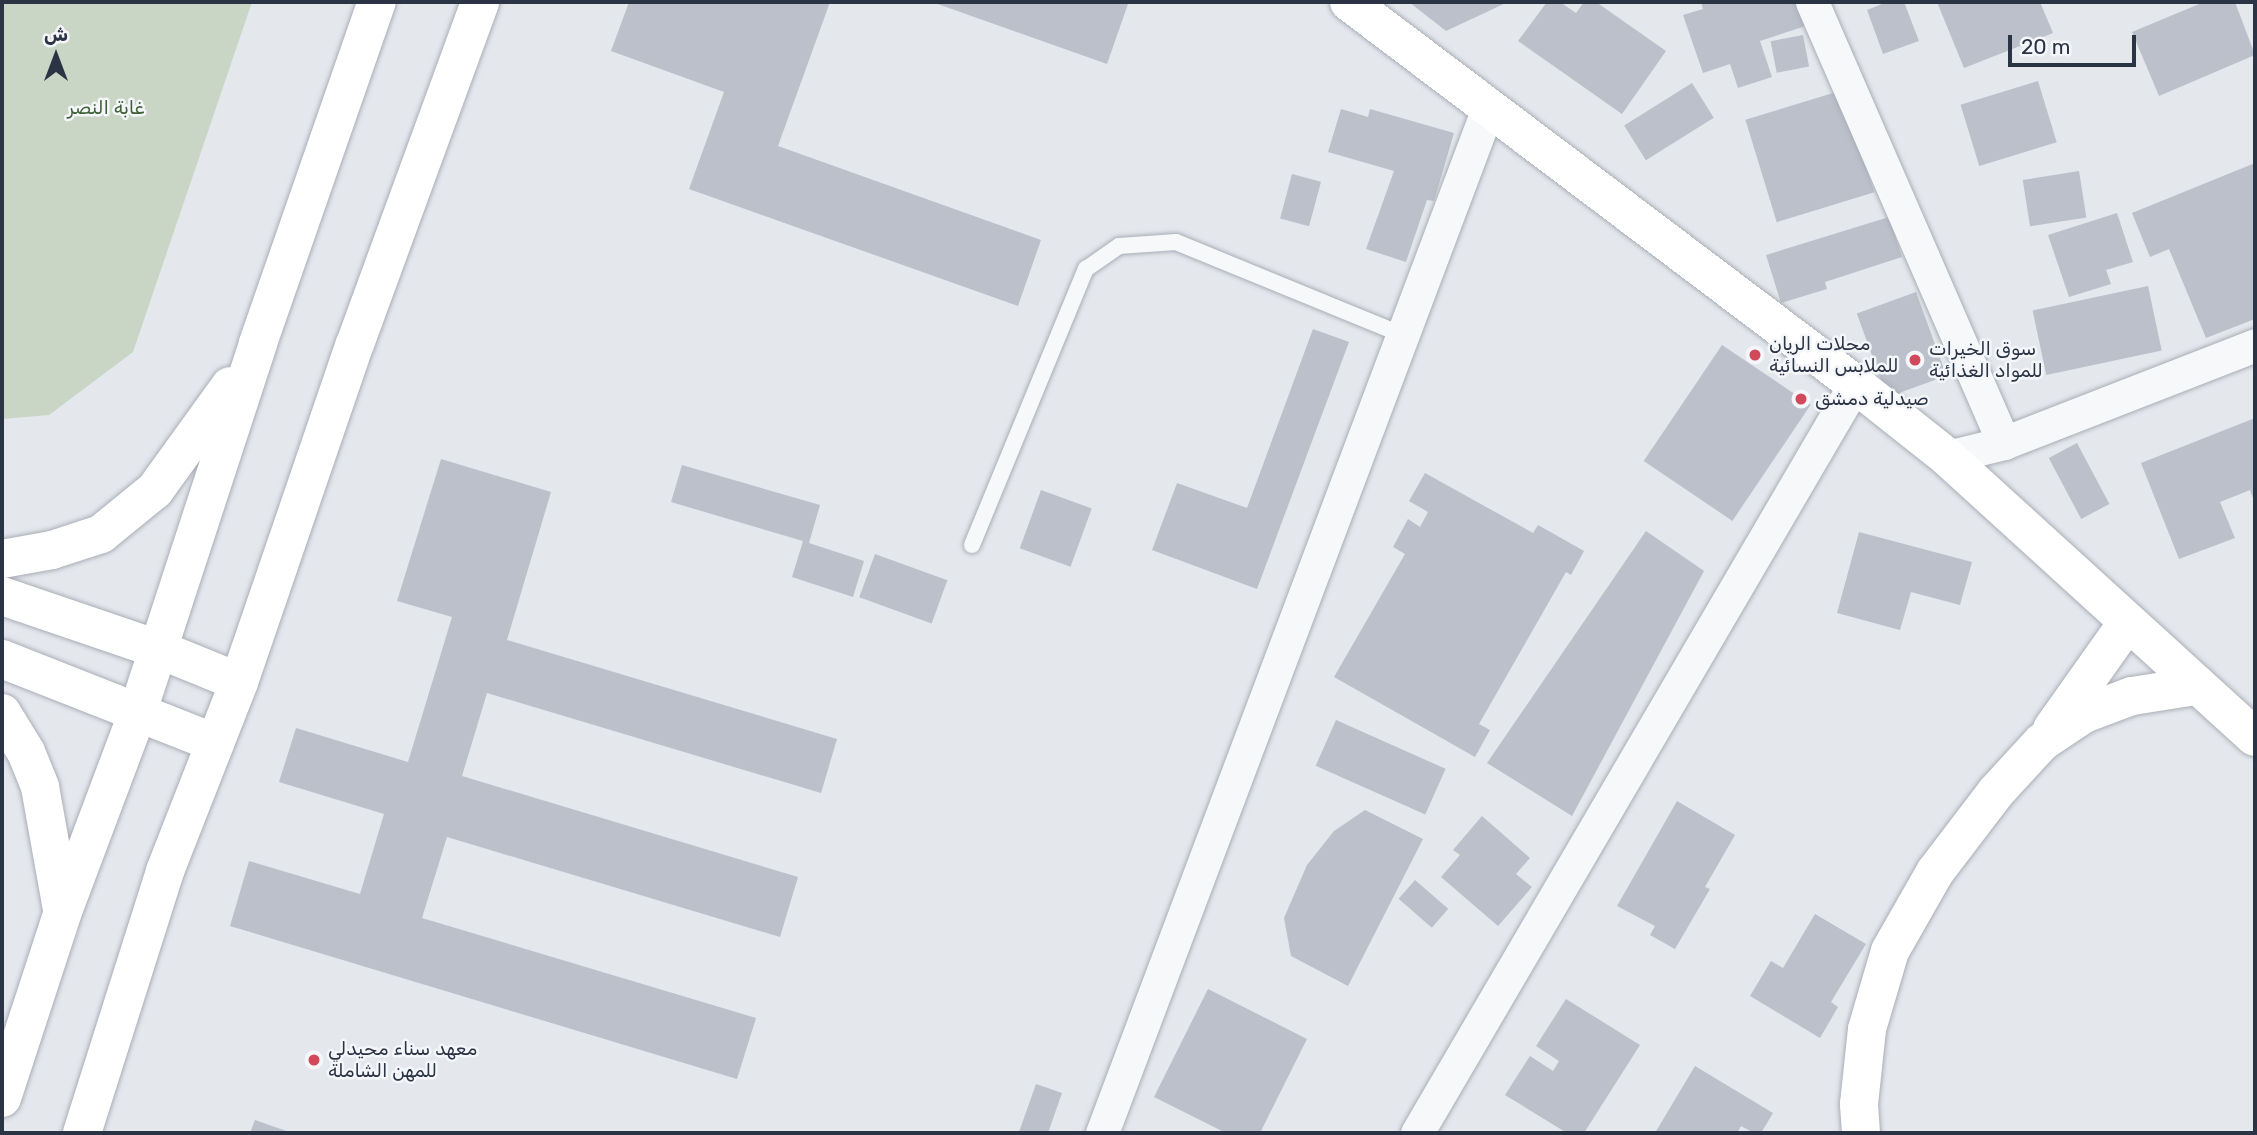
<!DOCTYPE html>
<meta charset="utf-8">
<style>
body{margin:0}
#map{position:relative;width:2257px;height:1135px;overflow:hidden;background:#e4e7ec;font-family:Rubik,Cairo,sans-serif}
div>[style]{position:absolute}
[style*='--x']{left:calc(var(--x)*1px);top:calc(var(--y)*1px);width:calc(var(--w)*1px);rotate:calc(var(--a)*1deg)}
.green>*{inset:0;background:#c9d6c5}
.building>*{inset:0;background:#bbc0ca;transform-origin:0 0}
.roads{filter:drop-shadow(0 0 2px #a9aeb7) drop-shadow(0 0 2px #a9aeb7)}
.lane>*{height:16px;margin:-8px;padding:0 8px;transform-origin:8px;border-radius:8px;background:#f7f8fa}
.street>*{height:33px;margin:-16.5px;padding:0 16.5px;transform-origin:16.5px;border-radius:16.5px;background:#f7f8fa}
.secondary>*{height:38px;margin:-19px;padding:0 19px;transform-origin:19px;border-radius:19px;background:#fff}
.primary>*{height:38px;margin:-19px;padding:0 19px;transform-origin:19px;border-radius:19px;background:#fff}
.highway>*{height:38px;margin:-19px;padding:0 19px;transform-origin:19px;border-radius:19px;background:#fff}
.dots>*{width:19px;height:19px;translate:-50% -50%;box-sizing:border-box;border:4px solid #f4f6f9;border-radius:50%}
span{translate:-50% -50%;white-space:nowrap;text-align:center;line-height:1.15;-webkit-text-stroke:5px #f4f6f9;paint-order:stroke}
.park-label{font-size:19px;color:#3f6138}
.poi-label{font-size:19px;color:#2b3445}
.left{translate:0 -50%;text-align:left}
.frame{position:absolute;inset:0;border:4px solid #2b3445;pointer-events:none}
.north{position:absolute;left:21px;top:21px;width:70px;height:70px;-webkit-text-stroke:5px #f4f6f9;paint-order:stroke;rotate:0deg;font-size:19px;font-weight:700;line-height:28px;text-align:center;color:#2b3445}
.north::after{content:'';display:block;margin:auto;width:24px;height:32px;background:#2b3445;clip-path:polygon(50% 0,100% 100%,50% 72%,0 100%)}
.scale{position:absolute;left:2008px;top:35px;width:128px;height:32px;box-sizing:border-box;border:4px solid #2b3445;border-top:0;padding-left:9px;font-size:21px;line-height:24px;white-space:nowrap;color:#2b3445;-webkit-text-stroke:5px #f4f6f9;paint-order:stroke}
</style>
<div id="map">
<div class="green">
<div style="clip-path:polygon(2px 2px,252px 2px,133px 352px,49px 415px,2px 419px)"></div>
</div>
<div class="building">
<div style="clip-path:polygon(629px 2px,830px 2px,778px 146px,1041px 240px,1018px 306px,689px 189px,724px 92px,611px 51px)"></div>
<div style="clip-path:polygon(932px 2px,1122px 2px,1128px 4px,1107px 64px)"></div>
<div style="clip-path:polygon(1409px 2px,1508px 2px,1446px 31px)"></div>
<div style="clip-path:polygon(1547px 2px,1560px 2px,1576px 13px,1584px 2px,1596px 2px,1666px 51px,1622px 114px,1518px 41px)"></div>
<div style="clip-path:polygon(1701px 2px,1810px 2px,1818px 22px,1760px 41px,1772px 77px,1738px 88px,1730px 64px,1703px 73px,1683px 15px,1703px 9px)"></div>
<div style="clip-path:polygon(1887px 2px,1904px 2px,1919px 41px,1883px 54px,1867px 10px)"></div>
<div style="clip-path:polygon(1937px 2px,2040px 2px,2053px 33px,1964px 68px)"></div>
<div style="clip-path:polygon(2204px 2px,2235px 2px,2255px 55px,2159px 96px,2132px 32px)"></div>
<div style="left:1803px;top:35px;width:32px;height:33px;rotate:79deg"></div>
<div style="left:2038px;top:81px;width:64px;height:81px;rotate:73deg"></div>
<div style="left:1692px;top:83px;width:41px;height:80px;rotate:58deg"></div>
<div style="left:1843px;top:90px;width:107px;height:102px;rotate:73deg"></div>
<div style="clip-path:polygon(1341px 109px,1368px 117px,1370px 109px,1454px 133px,1434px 201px,1427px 200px,1406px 262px,1366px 249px,1394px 171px,1328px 152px)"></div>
<div style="clip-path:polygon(2255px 163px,2255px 319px,2206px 338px,2169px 249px,2150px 257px,2132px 213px)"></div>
<div style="left:2079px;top:171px;width:47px;height:57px;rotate:81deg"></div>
<div style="left:1292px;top:174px;width:30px;height:46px;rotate:15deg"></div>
<div style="clip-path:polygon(2117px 213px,2133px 262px,2106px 270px,2111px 284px,2069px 297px,2048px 235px)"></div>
<div style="clip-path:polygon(1889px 217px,1902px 257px,1825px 282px,1827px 289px,1781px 303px,1766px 255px)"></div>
<div style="left:2148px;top:286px;width:66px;height:118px;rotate:78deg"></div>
<div style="left:1916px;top:292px;width:89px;height:63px;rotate:70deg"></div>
<div style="clip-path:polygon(1313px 329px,1349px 342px,1257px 589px,1152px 550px,1177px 483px,1247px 508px)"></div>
<div style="left:1722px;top:345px;width:107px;height:140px;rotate:34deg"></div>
<div style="clip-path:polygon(2255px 418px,2255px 504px,2250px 490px,2220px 502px,2235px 538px,2179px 559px,2141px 463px)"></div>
<div style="left:2077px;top:443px;width:69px;height:32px;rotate:62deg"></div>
<div style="clip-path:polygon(441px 459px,551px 492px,507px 640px,837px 739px,821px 793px,487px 693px,462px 776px,798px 877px,780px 937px,447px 837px,422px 918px,756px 1018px,737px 1079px,230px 926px,249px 861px,360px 894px,384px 814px,279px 782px,296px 728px,408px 762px,452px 617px,397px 601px)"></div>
<div style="clip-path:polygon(682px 465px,820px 505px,809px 543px,864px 561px,853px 597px,792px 577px,803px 541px,671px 502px)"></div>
<div style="clip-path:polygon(1425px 473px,1533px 533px,1538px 525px,1584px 551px,1571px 575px,1566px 572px,1479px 724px,1490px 730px,1475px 757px,1334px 677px,1405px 554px,1393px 547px,1408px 519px,1420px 527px,1428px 512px,1409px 501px)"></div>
<div style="left:1041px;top:490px;width:54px;height:62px;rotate:20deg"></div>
<div style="clip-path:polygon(1646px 531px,1704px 571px,1572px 816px,1487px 763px)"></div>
<div style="clip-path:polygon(1859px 532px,1972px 562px,1960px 605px,1911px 592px,1900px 630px,1837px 613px)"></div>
<div style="left:875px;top:554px;width:77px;height:46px;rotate:20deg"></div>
<div style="left:1336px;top:720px;width:120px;height:50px;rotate:24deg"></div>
<div style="clip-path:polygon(1677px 801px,1735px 835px,1705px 887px,1710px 889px,1675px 949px,1650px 935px,1655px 926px,1617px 906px)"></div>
<div style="clip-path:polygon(1365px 810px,1423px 839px,1348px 986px,1291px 956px,1284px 918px,1307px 865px,1334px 831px)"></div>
<div style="clip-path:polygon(1482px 816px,1530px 858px,1516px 874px,1532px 887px,1498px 926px,1441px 877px,1460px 855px,1453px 850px)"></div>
<div style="left:1415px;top:880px;width:44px;height:25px;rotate:41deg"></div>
<div style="clip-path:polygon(1815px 914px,1866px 944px,1831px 1002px,1838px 1007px,1820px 1038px,1750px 996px,1771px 961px,1783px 968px)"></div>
<div style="clip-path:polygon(1208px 989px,1307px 1039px,1260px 1133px,1226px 1133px,1154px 1097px)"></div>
<div style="clip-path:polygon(1566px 999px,1640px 1045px,1584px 1133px,1567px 1133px,1505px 1095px,1530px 1056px,1553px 1071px,1559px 1061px,1536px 1046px)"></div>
<div style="clip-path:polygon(1695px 1066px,1773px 1113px,1761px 1133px,1754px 1133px,1741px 1126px,1737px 1133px,1655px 1133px)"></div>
<div style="clip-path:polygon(1036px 1084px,1062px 1093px,1048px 1133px,1019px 1132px)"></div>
<div style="clip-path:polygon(255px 1120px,292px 1133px,250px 1133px)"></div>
</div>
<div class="roads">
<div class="lane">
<div style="--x:972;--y:545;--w:299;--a:-67.6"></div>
<div style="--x:1086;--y:269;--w:40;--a:-34.9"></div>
<div style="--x:1119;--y:246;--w:57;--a:-4"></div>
<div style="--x:1176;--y:242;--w:245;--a:22.3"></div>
</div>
<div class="street">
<div style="--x:1812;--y:2;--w:481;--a:66.5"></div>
<div style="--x:1947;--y:457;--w:59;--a:-13.8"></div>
<div style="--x:2004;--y:443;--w:269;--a:-21.3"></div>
<div style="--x:1102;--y:1133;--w:1095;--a:-69.36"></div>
<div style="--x:1417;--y:1133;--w:868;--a:-59.68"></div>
</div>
<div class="secondary">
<div style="--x:1349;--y:2;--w:634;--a:37.05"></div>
<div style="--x:1855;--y:384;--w:117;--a:38.4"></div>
<div style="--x:1947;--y:457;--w:416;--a:42.3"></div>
</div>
<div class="primary">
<div style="--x:2;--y:559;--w:51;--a:-10.2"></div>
<div style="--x:52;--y:550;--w:52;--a:-18.1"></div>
<div style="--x:101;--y:534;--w:70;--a:-39.2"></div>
<div style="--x:155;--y:490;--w:128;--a:-54.2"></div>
<div style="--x:2;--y:713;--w:46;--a:58.4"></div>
<div style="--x:26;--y:752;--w:38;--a:68"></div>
<div style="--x:40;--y:787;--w:124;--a:79.8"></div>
<div style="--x:2;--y:1098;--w:194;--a:-71.9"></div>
<div style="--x:62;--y:914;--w:214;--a:-69.4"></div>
<div style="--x:137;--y:714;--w:390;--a:-71.9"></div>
<div style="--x:258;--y:343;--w:361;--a:-70.8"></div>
<div style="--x:82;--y:1133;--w:275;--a:-72.4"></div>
<div style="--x:165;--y:871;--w:203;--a:-68.6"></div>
<div style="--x:239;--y:682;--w:357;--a:-71.1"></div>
<div style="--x:355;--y:344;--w:364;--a:-69.9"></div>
</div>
<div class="highway">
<div style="--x:2;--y:596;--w:165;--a:18.8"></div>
<div style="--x:158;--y:649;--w:87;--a:22.2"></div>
<div style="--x:2;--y:659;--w:229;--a:21.5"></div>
<div style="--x:2052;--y:729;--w:130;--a:-54.7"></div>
<div style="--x:1861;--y:1133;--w:29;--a:-94"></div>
<div style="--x:1859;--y:1104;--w:75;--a:-83.9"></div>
<div style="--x:1867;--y:1029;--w:81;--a:-73.6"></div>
<div style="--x:1890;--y:951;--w:91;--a:-60.3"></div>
<div style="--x:1935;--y:872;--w:101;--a:-52.7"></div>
<div style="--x:1996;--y:792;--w:68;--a:-47.4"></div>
<div style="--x:2042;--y:742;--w:50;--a:-33.7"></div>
<div style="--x:2084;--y:714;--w:51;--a:-20.6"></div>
<div style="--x:2132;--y:696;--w:65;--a:-8.9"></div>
</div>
</div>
<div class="dots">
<div style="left:1755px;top:355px;background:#d1495b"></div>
<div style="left:1915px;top:360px;background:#d1495b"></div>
<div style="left:1801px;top:399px;background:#d1495b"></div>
<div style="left:314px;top:1060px;background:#d1495b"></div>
</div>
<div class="park-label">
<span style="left:106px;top:108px">غابة النصر</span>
</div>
<div class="poi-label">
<span class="left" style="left:1769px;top:355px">محلات الريان<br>للملابس النسائية</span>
<span class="left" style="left:1929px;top:360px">سوق الخيرات<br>للمواد الغذائية</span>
<span class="left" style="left:1815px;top:399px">صيدلية دمشق</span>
<span class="left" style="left:328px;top:1060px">معهد سناء محيدلي<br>للمهن الشاملة</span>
</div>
<div class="frame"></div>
<div class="north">ش</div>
<div class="scale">20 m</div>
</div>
